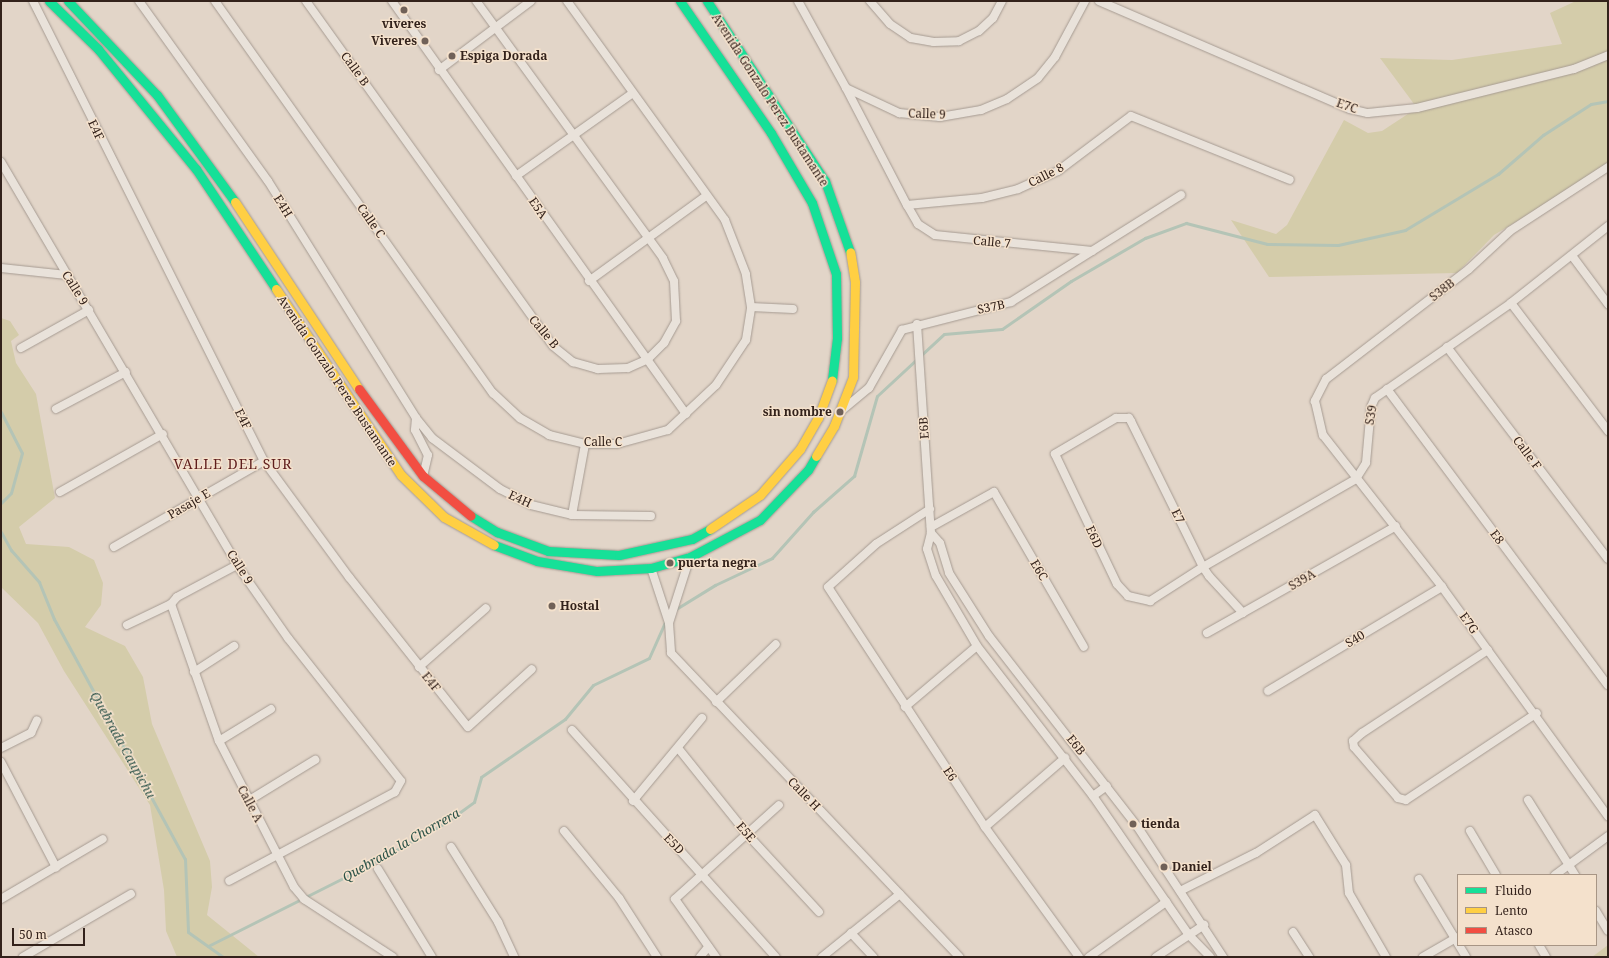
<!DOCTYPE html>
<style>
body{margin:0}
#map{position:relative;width:1609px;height:958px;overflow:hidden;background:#e2d5c8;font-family:"Noto Serif",serif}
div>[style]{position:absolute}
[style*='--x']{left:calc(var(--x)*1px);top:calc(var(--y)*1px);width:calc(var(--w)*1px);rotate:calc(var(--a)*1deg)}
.green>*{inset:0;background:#d4ccaa}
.stream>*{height:3px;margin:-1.5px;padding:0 1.5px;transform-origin:1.5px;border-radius:1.5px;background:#b4c4b6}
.roads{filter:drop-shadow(0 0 1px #a69b92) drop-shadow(0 0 1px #a69b92)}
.street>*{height:8px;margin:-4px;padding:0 4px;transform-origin:4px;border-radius:4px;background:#e9e2da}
.fast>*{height:9px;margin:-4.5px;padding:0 4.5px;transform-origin:4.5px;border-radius:4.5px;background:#16e098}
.slow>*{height:9px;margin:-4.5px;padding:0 4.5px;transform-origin:4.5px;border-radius:4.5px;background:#ffcf43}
.jam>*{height:9px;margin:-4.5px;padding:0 4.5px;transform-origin:4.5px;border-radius:4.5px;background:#f24e42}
.dots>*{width:11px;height:11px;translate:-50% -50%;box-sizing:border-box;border:2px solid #f4e1cc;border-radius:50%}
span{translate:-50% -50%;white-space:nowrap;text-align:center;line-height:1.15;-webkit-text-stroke:3px #f4e1cc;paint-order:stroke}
.poi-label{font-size:12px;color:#33221b;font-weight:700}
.right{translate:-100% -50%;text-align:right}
.left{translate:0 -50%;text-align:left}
.street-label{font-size:12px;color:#33221b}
.water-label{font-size:13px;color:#2b5248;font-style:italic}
.quarter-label{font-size:14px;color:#5e1d1c;letter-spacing:1px}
.frame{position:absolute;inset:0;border:2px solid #33221b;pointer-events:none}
.legend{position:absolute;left:1457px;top:874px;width:140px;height:72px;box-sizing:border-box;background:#f4e1cc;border:1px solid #a79585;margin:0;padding:5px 7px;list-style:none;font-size:12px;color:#33221b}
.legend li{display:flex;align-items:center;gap:8px;height:20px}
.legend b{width:20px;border:1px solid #a79585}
.scale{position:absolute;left:12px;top:928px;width:73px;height:18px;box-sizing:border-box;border:2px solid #33221b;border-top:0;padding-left:5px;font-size:12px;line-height:14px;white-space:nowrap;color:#33221b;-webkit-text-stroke:3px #f4e1cc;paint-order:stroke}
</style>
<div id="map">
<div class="green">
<div style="clip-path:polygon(1576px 1px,1608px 1px,1608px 166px,1494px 235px,1457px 273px,1269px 277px,1231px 220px,1276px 234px,1287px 225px,1344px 120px,1368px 133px,1382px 131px,1417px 108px,1380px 58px,1452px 60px,1562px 44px,1550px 13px)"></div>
<div style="clip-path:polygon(1px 318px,10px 321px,19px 335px,11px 341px,16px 363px,36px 394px,55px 498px,19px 527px,26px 544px,69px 547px,94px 560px,103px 583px,101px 605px,85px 627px,125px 646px,143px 677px,152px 724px,210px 861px,212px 887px,207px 915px,259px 957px,177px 957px,166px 931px,164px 890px,150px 805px,64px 671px,38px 623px,1px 587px)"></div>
<div style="clip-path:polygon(1608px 945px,1608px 957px,1592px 957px)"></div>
</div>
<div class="stream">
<div style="--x:1;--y:412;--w:46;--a:62.9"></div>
<div style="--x:22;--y:453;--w:41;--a:105.4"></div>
<div style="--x:11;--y:493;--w:14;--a:135"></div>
<div style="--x:1;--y:532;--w:21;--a:61"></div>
<div style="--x:11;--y:550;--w:43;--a:48.8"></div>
<div style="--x:39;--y:582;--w:40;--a:68"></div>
<div style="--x:54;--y:619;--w:273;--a:61.4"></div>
<div style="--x:185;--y:859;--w:73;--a:87.6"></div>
<div style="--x:188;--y:932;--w:43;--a:35.5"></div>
<div style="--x:676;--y:609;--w:46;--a:-31.6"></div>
<div style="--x:715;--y:585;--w:63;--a:-25.3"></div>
<div style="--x:772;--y:558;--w:62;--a:-48.3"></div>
<div style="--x:813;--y:512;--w:55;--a:-41.3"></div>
<div style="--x:854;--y:476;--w:83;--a:-74"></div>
<div style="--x:877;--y:396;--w:91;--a:-42.8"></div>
<div style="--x:944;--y:334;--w:58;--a:-4.9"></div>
<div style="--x:1002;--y:329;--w:84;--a:-34.8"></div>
<div style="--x:1071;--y:281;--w:86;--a:-30.2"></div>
<div style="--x:1145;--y:238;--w:44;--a:-20.1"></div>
<div style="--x:1186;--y:223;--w:84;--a:14.5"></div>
<div style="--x:1267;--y:244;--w:71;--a:0.8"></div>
<div style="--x:1338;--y:245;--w:69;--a:-12.6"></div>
<div style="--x:1405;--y:230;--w:109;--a:-31.1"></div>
<div style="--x:1498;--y:174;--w:60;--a:-40.9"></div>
<div style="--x:1543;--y:135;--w:57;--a:-32.9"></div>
<div style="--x:1591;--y:104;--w:17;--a:-10"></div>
<div style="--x:208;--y:946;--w:178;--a:-26.7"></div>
<div style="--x:367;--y:866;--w:89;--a:-28.9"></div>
<div style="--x:445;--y:823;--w:36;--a:-36"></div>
<div style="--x:474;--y:802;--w:26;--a:-74"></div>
<div style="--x:481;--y:777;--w:102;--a:-34.6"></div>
<div style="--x:565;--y:719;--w:44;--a:-50.5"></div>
<div style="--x:593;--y:685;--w:62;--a:-25.7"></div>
<div style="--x:649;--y:658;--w:42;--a:-65.9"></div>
</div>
<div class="roads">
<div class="street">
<div style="--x:33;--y:1;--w:515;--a:63.34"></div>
<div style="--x:264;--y:461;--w:144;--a:53.8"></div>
<div style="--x:349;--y:577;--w:191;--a:51.6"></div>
<div style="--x:468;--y:727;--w:86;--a:-42.2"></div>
<div style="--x:139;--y:1;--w:221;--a:54.4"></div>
<div style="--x:268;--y:181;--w:279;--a:58"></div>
<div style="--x:416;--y:418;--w:26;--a:51"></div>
<div style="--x:432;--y:438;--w:85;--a:36.9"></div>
<div style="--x:500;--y:489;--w:35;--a:27"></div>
<div style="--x:531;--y:505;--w:42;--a:13.7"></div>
<div style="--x:572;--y:515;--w:79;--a:0.7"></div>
<div style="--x:215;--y:1;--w:481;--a:54.7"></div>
<div style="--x:493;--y:393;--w:37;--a:43"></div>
<div style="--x:520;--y:418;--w:34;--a:30"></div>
<div style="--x:549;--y:435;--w:37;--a:14"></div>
<div style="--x:585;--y:444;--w:32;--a:0"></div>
<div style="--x:617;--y:444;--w:53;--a:-15.4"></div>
<div style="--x:668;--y:430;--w:66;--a:-43.2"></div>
<div style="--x:716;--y:385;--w:54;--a:-56.3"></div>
<div style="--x:746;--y:340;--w:33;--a:-81"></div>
<div style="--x:751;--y:307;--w:33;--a:-99"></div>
<div style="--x:746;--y:274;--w:58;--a:-111.3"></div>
<div style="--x:725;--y:220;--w:270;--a:-125.8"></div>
<div style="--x:306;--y:1;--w:424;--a:54.4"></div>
<div style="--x:553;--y:346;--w:26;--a:39"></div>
<div style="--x:573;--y:362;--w:26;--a:16"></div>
<div style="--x:598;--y:369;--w:30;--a:-2"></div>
<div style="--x:628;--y:368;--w:22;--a:-24"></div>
<div style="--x:648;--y:359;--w:23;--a:-45"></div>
<div style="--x:664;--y:343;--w:25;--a:-61"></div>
<div style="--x:676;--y:321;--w:40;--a:-92.9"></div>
<div style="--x:674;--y:281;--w:25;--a:-116"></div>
<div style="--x:663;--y:258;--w:318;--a:-126"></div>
<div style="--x:392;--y:1;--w:507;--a:54.55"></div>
<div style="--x:798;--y:1;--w:99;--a:61.1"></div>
<div style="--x:846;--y:88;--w:59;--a:25.3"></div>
<div style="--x:899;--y:113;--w:41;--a:5.6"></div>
<div style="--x:940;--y:117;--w:42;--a:-9.7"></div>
<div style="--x:981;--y:110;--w:28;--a:-23"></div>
<div style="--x:1007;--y:99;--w:37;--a:-34"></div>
<div style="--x:1038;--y:78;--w:27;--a:-51"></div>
<div style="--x:1055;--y:57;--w:64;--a:-61.8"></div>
<div style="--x:870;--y:1;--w:30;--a:49"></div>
<div style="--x:890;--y:24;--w:25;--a:34"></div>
<div style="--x:911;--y:38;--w:23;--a:10"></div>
<div style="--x:934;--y:42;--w:25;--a:-2"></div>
<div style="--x:959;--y:41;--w:22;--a:-27"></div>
<div style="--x:979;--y:31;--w:19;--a:-43"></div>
<div style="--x:993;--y:18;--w:19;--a:-62"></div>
<div style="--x:1099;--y:1;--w:273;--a:23.3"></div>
<div style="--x:1350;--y:109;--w:18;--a:13"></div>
<div style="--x:1368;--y:113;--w:49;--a:-5.8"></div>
<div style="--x:1417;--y:108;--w:162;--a:-14"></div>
<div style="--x:1574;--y:69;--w:37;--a:-22"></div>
<div style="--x:439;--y:70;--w:115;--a:-36.9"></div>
<div style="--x:846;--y:88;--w:132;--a:62.5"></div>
<div style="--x:907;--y:205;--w:75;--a:-5.3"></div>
<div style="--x:982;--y:198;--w:37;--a:-14"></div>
<div style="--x:1018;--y:189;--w:44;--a:-24.2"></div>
<div style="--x:1058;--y:171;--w:91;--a:-37"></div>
<div style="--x:1131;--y:116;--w:171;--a:21.9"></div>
<div style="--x:1;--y:162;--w:467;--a:59.6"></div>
<div style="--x:237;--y:565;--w:89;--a:55.1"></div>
<div style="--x:288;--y:638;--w:182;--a:51.7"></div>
<div style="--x:401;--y:781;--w:13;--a:119"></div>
<div style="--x:395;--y:792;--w:188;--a:151.8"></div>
<div style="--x:1608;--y:167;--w:117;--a:146.9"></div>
<div style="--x:1510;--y:231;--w:56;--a:137.2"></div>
<div style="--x:1469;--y:269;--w:180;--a:142.4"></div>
<div style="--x:1326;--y:379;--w:25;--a:117"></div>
<div style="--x:1315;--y:401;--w:35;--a:77"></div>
<div style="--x:1323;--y:435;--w:193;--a:51.9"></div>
<div style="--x:1442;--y:587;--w:283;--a:54.1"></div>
<div style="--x:516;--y:176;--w:143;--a:-35.4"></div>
<div style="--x:907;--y:205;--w:22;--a:60"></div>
<div style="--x:918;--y:224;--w:20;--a:33"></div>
<div style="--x:935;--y:235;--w:158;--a:5.8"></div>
<div style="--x:1573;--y:257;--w:59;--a:53.3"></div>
<div style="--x:1;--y:268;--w:66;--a:6.1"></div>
<div style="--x:589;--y:281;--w:145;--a:-36"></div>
<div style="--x:1511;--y:303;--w:161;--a:52.8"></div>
<div style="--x:751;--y:307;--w:42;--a:2.7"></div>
<div style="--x:917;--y:324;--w:209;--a:86.2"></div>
<div style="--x:931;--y:533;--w:16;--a:104"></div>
<div style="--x:927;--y:549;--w:28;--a:72"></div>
<div style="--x:936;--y:576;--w:81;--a:59.6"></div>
<div style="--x:977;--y:646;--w:190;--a:52.3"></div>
<div style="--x:1093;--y:796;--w:169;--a:55.4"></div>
<div style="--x:1189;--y:935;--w:30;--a:46"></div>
<div style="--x:1447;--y:347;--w:266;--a:52.8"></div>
<div style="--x:21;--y:348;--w:78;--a:-29.2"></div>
<div style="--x:1387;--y:389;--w:369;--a:53.3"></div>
<div style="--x:56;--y:409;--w:79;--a:-27.9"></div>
<div style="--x:840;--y:412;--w:38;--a:-40"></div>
<div style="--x:869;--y:388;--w:67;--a:-60.4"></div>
<div style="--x:902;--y:330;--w:113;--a:-14.4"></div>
<div style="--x:1011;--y:302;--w:201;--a:-32.2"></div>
<div style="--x:416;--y:418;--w:12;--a:95"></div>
<div style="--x:415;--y:430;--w:28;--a:63"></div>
<div style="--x:428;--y:455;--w:22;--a:103"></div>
<div style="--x:60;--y:492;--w:118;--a:-29.4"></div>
<div style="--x:930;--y:509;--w:64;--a:147.1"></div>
<div style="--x:876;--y:544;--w:64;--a:138.1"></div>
<div style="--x:828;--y:587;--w:287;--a:56.8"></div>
<div style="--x:985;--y:827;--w:160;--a:54.1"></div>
<div style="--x:572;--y:515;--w:72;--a:-79.6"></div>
<div style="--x:931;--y:527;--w:72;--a:-29.1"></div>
<div style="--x:994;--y:492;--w:179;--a:59.9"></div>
<div style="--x:931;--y:533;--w:13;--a:48"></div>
<div style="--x:940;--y:543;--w:31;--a:73"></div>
<div style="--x:949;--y:573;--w:75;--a:57.6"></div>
<div style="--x:989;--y:636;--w:241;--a:52.1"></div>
<div style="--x:1137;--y:826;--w:157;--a:56.7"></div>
<div style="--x:114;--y:547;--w:173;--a:-29.8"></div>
<div style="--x:690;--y:557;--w:69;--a:107.7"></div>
<div style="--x:669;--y:623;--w:30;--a:86"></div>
<div style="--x:671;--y:653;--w:419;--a:46.5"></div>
<div style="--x:651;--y:568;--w:58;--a:71.9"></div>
<div style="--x:171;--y:604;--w:145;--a:70.7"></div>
<div style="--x:219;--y:741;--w:164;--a:62.8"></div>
<div style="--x:294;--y:887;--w:16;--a:50"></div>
<div style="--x:304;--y:899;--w:106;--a:33.1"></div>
<div style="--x:1243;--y:613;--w:50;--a:-132.6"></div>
<div style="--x:1209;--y:576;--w:11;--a:-124"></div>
<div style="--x:1203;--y:567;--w:163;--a:-116.3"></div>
<div style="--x:1131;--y:421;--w:4;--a:-124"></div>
<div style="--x:1129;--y:418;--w:13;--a:180"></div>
<div style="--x:1116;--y:418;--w:71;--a:149.5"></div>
<div style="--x:1055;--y:454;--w:144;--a:64.5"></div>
<div style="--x:1117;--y:584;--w:16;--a:47"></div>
<div style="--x:1128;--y:596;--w:23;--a:13"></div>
<div style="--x:1150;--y:601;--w:63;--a:-32.7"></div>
<div style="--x:1203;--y:567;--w:177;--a:-29.9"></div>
<div style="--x:1356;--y:479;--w:19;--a:-58"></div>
<div style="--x:1366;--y:463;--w:56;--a:-84.9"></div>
<div style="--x:1371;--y:407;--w:10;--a:-66"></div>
<div style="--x:1375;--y:398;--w:166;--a:-34.9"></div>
<div style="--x:1511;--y:303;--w:124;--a:-38.4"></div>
<div style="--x:127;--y:625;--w:49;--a:-25.5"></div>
<div style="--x:171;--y:604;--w:9;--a:-49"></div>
<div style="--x:177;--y:597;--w:68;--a:-28.1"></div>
<div style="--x:1207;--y:633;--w:217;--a:-29.5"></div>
<div style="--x:1488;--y:650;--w:151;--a:146.6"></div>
<div style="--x:1362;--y:733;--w:12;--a:138"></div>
<div style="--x:1353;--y:741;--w:6;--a:81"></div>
<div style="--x:1354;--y:747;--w:67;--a:49.2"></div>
<div style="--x:1398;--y:798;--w:8;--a:14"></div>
<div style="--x:1406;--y:800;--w:157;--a:-33.6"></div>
<div style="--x:419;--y:667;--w:89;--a:-41.4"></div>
<div style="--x:194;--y:672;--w:48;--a:-33"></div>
<div style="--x:1268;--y:691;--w:203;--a:-30.9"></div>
<div style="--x:716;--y:702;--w:83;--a:-44"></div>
<div style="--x:905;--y:707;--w:94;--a:-40.3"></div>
<div style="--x:572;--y:730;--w:305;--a:48.1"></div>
<div style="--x:219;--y:741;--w:61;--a:-31.6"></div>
<div style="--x:1;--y:748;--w:34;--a:-27"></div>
<div style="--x:31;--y:733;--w:14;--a:-65"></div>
<div style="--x:678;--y:748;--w:110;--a:51.3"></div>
<div style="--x:747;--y:834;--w:106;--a:47.3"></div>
<div style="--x:1;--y:762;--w:119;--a:62.4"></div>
<div style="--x:1093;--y:796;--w:17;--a:-36"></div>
<div style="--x:1528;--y:800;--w:89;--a:57.9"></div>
<div style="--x:248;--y:801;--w:79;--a:-31.5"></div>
<div style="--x:633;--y:801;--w:108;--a:-50.3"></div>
<div style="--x:985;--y:827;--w:106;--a:-40.8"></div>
<div style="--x:564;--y:831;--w:87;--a:50.6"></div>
<div style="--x:619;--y:898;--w:70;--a:57.2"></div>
<div style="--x:1470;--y:831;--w:51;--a:59.4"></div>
<div style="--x:451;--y:847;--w:89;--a:57.9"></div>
<div style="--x:498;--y:922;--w:38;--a:65"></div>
<div style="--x:378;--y:869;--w:103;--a:58.5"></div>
<div style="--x:1555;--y:875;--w:66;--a:-36.3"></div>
<div style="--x:1419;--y:879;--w:91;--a:58.9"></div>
<div style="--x:1180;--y:891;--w:85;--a:-26.6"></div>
<div style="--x:1256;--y:853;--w:70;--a:-32.8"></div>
<div style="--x:1315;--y:815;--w:59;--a:58.2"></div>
<div style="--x:1346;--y:865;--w:28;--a:84"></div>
<div style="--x:1349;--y:893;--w:74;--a:60"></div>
<div style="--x:1;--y:899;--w:118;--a:-30.5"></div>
<div style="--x:1596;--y:911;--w:23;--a:59"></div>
<div style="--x:1293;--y:932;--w:30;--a:57"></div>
<div style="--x:851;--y:933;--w:33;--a:47"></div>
<div style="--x:1539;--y:945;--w:14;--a:60"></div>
<div style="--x:23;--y:957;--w:125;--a:-30.3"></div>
<div style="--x:700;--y:957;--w:13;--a:-51"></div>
<div style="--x:716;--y:957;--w:71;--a:-125.3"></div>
<div style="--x:675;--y:899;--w:140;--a:-42.1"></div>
<div style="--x:822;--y:957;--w:100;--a:-38.9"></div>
<div style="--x:1089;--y:957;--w:95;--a:-35.5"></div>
<div style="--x:1156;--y:957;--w:58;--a:-33.7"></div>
<div style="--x:1423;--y:957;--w:39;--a:-30"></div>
</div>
<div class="fast">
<div style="--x:49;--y:1;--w:69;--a:44.4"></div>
<div style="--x:98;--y:49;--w:155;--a:50.8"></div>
<div style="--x:196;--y:169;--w:144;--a:56.3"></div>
<div style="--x:68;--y:1;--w:129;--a:46.6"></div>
<div style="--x:157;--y:95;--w:132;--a:53.9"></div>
<div style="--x:680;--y:1;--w:160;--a:55.4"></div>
<div style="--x:771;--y:133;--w:81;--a:59.6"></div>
<div style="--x:812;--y:203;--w:75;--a:71.3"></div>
<div style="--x:836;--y:274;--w:64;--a:89.1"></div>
<div style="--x:837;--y:338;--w:42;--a:96.8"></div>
<div style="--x:707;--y:1;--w:215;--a:56.8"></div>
<div style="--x:825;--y:181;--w:75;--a:70.6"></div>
<div style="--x:471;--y:516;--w:31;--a:32"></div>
<div style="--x:497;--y:532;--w:54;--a:20.4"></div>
<div style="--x:548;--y:551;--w:71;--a:3.2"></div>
<div style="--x:619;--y:555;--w:75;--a:-12.4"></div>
<div style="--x:692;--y:539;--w:21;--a:-29"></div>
<div style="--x:494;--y:545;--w:46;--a:20.4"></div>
<div style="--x:537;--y:561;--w:61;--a:9.5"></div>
<div style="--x:597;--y:571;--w:54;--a:-3.2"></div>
<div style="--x:651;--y:568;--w:41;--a:-15.8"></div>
<div style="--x:690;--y:557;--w:79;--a:-27.9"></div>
<div style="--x:760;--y:520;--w:69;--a:-46.2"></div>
<div style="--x:808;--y:470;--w:16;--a:-60"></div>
</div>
<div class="slow">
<div style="--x:235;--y:202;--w:224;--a:56.5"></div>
<div style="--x:276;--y:289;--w:224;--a:56.1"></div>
<div style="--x:401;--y:475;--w:60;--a:44.3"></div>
<div style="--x:444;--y:517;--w:57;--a:29.2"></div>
<div style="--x:816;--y:456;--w:35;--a:-59"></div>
<div style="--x:834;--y:426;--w:53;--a:-68.8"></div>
<div style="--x:853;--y:377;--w:95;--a:-88.8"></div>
<div style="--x:855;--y:282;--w:30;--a:-99"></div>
<div style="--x:710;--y:529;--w:60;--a:-34.2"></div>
<div style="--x:760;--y:495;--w:61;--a:-49"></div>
<div style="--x:800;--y:449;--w:36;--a:-60"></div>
<div style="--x:818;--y:418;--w:40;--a:-69.8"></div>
</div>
<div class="jam">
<div style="--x:359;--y:389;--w:108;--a:53.7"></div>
<div style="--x:423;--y:476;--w:62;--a:39.8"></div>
</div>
</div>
<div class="dots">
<div style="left:404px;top:10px;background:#706158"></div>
<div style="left:425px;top:41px;background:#706158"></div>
<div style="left:452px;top:56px;background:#706158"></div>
<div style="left:840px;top:412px;background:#706158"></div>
<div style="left:670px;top:563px;background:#706158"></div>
<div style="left:552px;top:606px;background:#706158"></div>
<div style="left:1133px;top:824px;background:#706158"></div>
<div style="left:1164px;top:867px;background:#706158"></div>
</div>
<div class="poi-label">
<span style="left:404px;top:24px">viveres</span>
<span class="right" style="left:417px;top:41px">Viveres</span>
<span class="left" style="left:460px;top:56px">Espiga Dorada</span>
<span class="right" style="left:832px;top:412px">sin nombre</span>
<span class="left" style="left:678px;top:563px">puerta negra</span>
<span class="left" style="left:560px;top:606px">Hostal</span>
<span class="left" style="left:1141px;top:824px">tienda</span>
<span class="left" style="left:1172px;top:867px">Daniel</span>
</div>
<div class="street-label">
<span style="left:355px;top:69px;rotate:54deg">Calle B</span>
<span style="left:770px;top:100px;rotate:57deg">Avenida Gonzalo Perez Bustamante</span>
<span style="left:1347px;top:106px;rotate:19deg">E7C</span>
<span style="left:927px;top:114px;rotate:2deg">Calle 9</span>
<span style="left:96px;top:130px;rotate:64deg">E4F</span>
<span style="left:1046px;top:175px;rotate:-27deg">Calle 8</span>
<span style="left:283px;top:206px;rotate:58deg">E4H</span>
<span style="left:538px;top:208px;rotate:55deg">E5A</span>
<span style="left:371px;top:221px;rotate:55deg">Calle C</span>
<span style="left:992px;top:242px;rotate:5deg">Calle 7</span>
<span style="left:75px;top:288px;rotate:58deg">Calle 9</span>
<span style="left:1442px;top:290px;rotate:-38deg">S38B</span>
<span style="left:991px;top:307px;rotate:-11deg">S37B</span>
<span style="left:544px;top:332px;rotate:50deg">Calle B</span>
<span style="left:337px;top:381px;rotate:56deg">Avenida Gonzalo Perez Bustamante</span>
<span style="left:1371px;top:415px;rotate:-80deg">S39</span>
<span style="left:243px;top:419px;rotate:63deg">E4F</span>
<span style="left:924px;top:428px;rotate:-94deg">E6B</span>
<span style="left:603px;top:442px">Calle C</span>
<span style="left:1527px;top:453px;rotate:53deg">Calle F</span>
<span style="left:520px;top:499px;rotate:25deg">E4H</span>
<span style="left:189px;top:504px;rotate:-30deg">Pasaje E</span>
<span style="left:1178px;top:516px;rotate:64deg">E7</span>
<span style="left:1094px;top:537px;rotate:65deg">E6D</span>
<span style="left:1497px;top:537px;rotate:53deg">E8</span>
<span style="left:240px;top:567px;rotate:58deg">Calle 9</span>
<span style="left:1039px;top:570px;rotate:60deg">E6C</span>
<span style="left:1302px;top:580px;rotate:-30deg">S39A</span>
<span style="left:1469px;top:623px;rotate:54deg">E7G</span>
<span style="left:1355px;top:639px;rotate:-31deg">S40</span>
<span style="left:431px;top:682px;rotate:51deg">E4F</span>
<span style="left:1076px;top:745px;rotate:51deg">E6B</span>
<span style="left:950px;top:774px;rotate:56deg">E6</span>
<span style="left:804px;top:794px;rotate:46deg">Calle H</span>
<span style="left:250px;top:804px;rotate:62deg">Calle A</span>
<span style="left:746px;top:832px;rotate:49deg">E5E</span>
<span style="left:674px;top:844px;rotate:46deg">E5D</span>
</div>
<div class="water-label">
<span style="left:123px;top:745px;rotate:61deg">Quebrada Caupichu</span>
<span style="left:401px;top:845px;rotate:-30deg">Quebrada la Chorrera</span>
</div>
<div class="quarter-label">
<span style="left:233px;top:464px">VALLE DEL SUR</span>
</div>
<div class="frame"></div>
<ul class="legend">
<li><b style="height:5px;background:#16e098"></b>Fluido</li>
<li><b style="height:5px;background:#ffcf43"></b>Lento</li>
<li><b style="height:5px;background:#f24e42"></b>Atasco</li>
</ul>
<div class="scale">50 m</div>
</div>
